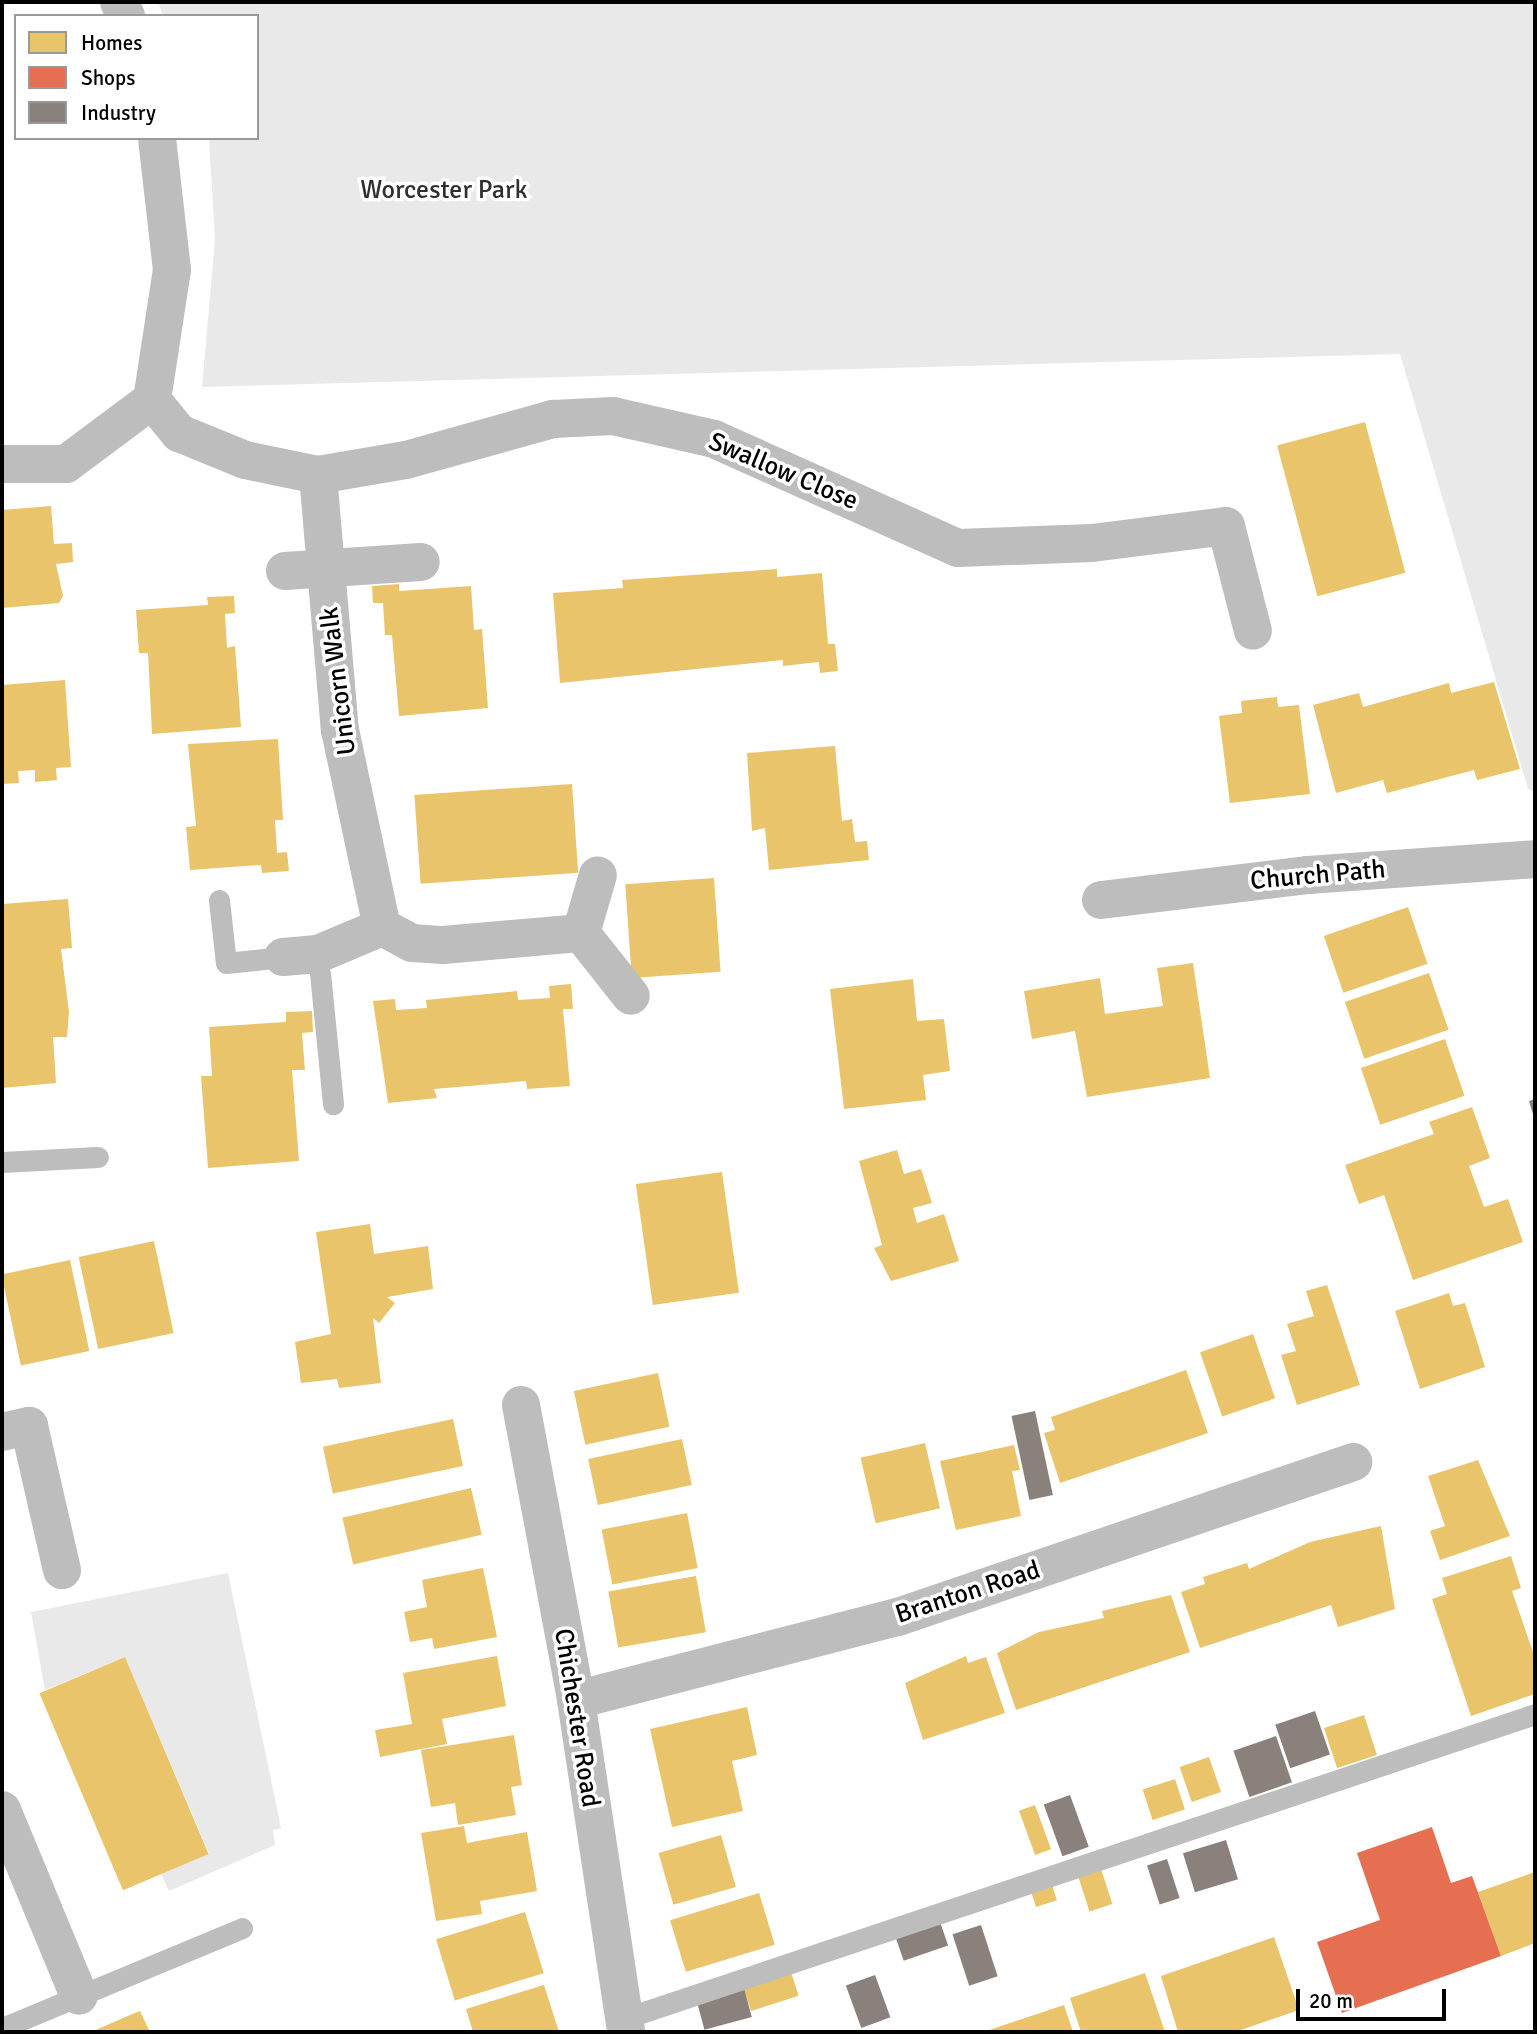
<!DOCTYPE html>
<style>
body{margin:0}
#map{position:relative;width:1537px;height:2034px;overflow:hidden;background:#fff;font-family:Signika,sans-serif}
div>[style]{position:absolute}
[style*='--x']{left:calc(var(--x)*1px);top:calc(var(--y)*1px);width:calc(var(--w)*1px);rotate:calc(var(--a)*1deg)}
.green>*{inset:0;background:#e9e9e9}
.homes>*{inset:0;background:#e9c46a;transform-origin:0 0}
.shops>*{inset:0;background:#e76f51}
.industry>*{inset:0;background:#8a817c;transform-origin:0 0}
.service>*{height:21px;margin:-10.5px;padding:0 10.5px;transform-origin:10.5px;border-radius:10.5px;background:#bdbdbd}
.minor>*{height:38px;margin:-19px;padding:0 19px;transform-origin:19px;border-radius:19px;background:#bdbdbd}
span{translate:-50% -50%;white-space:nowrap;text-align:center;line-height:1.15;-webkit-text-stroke:7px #fff;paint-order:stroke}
.park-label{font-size:26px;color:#2e2e2e}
.street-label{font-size:26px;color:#000}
.frame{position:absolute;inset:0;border:4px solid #000;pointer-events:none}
.legend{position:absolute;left:14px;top:14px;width:245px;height:126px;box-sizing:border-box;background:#fff;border:2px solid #999;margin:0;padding:9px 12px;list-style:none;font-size:21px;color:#000}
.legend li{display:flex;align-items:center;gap:14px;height:35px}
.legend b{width:35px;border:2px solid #999}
.scale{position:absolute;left:1296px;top:1989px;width:150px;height:32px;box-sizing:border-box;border:4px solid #000;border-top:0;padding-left:9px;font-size:21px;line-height:24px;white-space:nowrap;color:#000;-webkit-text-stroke:5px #fff;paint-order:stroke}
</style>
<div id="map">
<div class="green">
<div style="clip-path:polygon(158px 2px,1535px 2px,1535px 792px,1528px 789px,1400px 354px,202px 387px,215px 240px,209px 138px,257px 138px,257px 16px,163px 16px)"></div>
<div style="clip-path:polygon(228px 1573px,281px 1828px,273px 1830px,275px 1845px,169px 1891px,161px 1874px,209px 1853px,125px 1657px,45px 1690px,31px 1612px)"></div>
</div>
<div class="homes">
<div style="left:1365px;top:422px;width:156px;height:91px;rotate:75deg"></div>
<div style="clip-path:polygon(51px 506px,54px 544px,72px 543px,73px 562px,56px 564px,63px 596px,59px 603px,2px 608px,2px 510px)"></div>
<div style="clip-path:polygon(777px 569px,777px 577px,822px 573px,828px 644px,835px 644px,838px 671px,820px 673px,819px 662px,783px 666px,783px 660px,560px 683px,553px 593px,623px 588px,622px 580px)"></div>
<div style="clip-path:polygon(399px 584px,399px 591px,471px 586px,474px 630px,482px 629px,488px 708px,399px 716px,392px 635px,385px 635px,383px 603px,373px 603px,372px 586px)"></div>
<div style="clip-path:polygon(234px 596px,235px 613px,225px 614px,227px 648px,235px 646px,241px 727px,152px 734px,148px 653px,139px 653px,136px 610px,208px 605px,207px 597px)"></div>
<div style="clip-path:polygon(65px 680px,71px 767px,56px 768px,57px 780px,35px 782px,35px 770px,18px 771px,19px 783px,2px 784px,2px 685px)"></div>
<div style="clip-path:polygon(1494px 682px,1520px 769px,1477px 780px,1474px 770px,1387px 793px,1383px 780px,1336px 793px,1313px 705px,1359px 693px,1363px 707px,1449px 683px,1451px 693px)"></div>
<div style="clip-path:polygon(1277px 697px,1278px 707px,1299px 705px,1310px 794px,1230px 803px,1219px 716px,1242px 713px,1241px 701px)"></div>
<div style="clip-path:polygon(278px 739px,283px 820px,275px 820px,277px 853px,287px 852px,289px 871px,262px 873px,261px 865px,190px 870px,186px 827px,196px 826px,188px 744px)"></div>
<div style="clip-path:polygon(835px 746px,842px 821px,852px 819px,855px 842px,867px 841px,869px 860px,769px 870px,765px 828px,752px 831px,747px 753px)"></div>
<div style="left:572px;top:784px;width:89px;height:158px;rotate:86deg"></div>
<div style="left:714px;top:878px;width:94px;height:89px;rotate:86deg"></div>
<div style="clip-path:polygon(68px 899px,72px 948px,61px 949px,69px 1012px,67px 1037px,53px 1037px,56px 1083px,2px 1088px,2px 904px)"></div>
<div style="left:1408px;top:907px;width:60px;height:89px;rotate:71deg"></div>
<div style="clip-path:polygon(1193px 963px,1210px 1078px,1087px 1097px,1075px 1031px,1032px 1039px,1024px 991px,1100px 978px,1105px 1014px,1163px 1006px,1157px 968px)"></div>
<div style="left:1429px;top:973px;width:60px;height:89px;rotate:71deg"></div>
<div style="clip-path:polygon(913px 979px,917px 1021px,944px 1019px,950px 1071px,923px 1075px,926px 1100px,844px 1109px,830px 989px)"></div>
<div style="clip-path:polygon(571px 984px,573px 1009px,563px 1009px,570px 1086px,527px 1089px,526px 1081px,434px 1089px,437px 1098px,388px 1103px,373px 1001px,395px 999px,396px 1010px,427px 1008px,426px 1000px,517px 991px,518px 1000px,550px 998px,549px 986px)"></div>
<div style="clip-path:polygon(312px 1011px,313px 1032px,302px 1033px,305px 1070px,292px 1070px,299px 1161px,208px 1168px,201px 1076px,212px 1076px,209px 1027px,286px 1022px,286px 1012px)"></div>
<div style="left:1445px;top:1039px;width:60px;height:89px;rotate:71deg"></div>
<div style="clip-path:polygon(1472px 1107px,1490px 1158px,1469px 1166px,1476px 1185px,1484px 1207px,1508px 1199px,1523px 1242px,1413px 1280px,1384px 1195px,1359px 1204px,1345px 1165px,1434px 1134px,1429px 1122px)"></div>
<div style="clip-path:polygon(897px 1150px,904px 1174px,921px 1169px,932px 1203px,913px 1208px,917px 1223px,944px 1214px,959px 1261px,891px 1281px,874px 1248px,882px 1245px,859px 1161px)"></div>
<div style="left:722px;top:1172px;width:122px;height:87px;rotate:82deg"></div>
<div style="clip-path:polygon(370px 1224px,374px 1254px,428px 1246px,433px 1289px,387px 1297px,395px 1303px,379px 1323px,373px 1318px,381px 1383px,339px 1388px,337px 1379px,301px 1383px,295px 1342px,331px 1334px,316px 1232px)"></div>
<div style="left:154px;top:1241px;width:94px;height:77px;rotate:78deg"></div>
<div style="left:70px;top:1260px;width:93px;height:70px;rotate:78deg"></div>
<div style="clip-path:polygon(1327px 1285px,1360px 1385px,1297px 1405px,1281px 1355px,1296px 1351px,1287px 1324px,1314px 1316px,1306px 1291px)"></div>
<div style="clip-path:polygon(1449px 1293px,1453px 1306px,1465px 1303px,1485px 1367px,1420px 1389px,1395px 1311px)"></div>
<div style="left:1253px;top:1334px;width:68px;height:56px;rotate:71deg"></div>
<div style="clip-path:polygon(1186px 1370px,1208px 1433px,1060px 1483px,1044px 1433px,1055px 1430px,1051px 1417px)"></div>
<div style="left:658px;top:1373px;width:55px;height:86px;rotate:78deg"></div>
<div style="left:453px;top:1419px;width:48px;height:133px;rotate:78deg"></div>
<div style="left:682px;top:1439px;width:47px;height:96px;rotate:78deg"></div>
<div style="left:925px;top:1443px;width:67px;height:66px;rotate:77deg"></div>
<div style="clip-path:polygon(1014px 1445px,1020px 1470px,1012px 1471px,1021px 1516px,956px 1530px,940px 1461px)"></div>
<div style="clip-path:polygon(1478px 1460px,1510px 1536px,1440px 1560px,1430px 1531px,1445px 1526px,1428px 1476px)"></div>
<div style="left:471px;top:1488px;width:48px;height:132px;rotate:77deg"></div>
<div style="left:687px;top:1513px;width:56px;height:87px;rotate:79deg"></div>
<div style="clip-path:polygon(1381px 1526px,1395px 1609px,1338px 1627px,1331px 1605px,1200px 1648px,1181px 1592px,1205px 1584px,1203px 1577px,1247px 1563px,1249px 1569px,1310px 1542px)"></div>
<div style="clip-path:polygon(1511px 1556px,1521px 1588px,1512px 1591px,1535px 1658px,1535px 1694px,1471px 1716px,1432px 1599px,1447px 1594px,1442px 1578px)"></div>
<div style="clip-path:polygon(483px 1568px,497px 1637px,434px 1649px,432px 1638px,410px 1642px,404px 1612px,427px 1607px,422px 1580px)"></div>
<div style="left:696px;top:1576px;width:57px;height:89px;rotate:80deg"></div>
<div style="clip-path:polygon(1171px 1595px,1190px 1652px,1016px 1710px,997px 1653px,1039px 1632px,1104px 1618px,1102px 1611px)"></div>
<div style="clip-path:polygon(497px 1656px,506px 1706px,442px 1719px,447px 1744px,380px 1757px,375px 1730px,412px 1724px,403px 1673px)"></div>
<div style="clip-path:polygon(966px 1656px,968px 1663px,986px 1657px,1005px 1713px,923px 1740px,905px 1683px)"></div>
<div style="left:125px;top:1657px;width:214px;height:93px;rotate:67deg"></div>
<div style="clip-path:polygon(747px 1707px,757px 1755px,732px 1761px,743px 1811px,672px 1827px,650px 1729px)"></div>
<div style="left:1364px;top:1715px;width:42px;height:42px;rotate:72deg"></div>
<div style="clip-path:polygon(514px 1735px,522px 1785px,511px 1787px,516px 1815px,458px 1825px,455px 1803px,431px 1807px,421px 1750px)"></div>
<div style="left:1209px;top:1757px;width:37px;height:31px;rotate:71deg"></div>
<div style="left:1175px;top:1779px;width:32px;height:34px;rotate:72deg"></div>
<div style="left:1035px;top:1805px;width:47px;height:17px;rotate:70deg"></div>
<div style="clip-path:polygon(464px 1826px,467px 1843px,527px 1832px,537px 1891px,480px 1901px,482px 1914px,436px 1921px,421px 1833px)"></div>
<div style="left:721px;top:1835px;width:54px;height:65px;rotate:74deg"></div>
<div style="left:1100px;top:1866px;width:40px;height:24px;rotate:72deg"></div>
<div style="clip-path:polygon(1535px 1872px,1535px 1943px,1501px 1956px,1478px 1892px)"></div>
<div style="left:1052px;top:1885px;width:16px;height:22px;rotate:72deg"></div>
<div style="left:759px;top:1893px;width:54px;height:93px;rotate:73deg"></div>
<div style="left:525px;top:1912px;width:64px;height:93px;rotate:73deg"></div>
<div style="clip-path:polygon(1274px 1937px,1299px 2010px,1235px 2032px,1178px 2032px,1161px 1976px)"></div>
<div style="left:790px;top:1969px;width:28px;height:50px;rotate:72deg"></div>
<div style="clip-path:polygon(1145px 1973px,1165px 2032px,1081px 2032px,1070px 1998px)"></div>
<div style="clip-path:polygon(544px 1985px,559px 2032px,473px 2032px,466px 2009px)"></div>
<div style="clip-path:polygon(1064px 2005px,1073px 2032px,990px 2032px,989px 2030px)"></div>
<div style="clip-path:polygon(140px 2011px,150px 2032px,91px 2032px,130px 2015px)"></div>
</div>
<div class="shops">
<div style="clip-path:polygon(1432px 1827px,1451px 1883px,1472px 1876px,1501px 1956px,1342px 2013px,1317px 1942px,1380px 1920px,1357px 1853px)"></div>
</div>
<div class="industry">
<div style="clip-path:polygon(1535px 1099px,1535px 1121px,1529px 1101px)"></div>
<div style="left:1035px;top:1411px;width:86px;height:24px;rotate:78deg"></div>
<div style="left:1315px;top:1711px;width:46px;height:42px;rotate:71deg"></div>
<div style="left:1276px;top:1736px;width:49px;height:45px;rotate:71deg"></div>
<div style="left:1070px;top:1795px;width:55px;height:28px;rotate:70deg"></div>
<div style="left:1226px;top:1840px;width:41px;height:45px;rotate:73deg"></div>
<div style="left:1167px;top:1859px;width:41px;height:21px;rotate:72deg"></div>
<div style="left:939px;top:1919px;width:28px;height:47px;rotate:71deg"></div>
<div style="left:981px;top:1925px;width:54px;height:30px;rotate:72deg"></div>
<div style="left:875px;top:1975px;width:45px;height:31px;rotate:70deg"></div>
<div style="left:744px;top:1988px;width:30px;height:49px;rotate:75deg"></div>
</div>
<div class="service">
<div style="--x:219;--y:900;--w:63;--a:83.7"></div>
<div style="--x:226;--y:963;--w:57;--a:-6"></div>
<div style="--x:320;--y:973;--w:132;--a:84.3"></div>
<div style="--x:2;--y:1162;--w:96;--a:-3"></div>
<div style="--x:623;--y:2019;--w:962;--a:-18.49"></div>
<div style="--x:2;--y:2028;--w:260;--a:-22.6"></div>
</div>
<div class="minor">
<div style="--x:119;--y:2;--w:16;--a:63"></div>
<div style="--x:152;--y:400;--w:43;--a:50.7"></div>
<div style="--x:179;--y:433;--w:71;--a:22.2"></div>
<div style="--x:245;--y:460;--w:75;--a:11.6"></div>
<div style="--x:318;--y:475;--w:89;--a:-9.7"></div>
<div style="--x:406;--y:460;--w:153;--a:-15.6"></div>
<div style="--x:553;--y:419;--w:60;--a:-2.9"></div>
<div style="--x:613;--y:416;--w:104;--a:12.8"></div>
<div style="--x:714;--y:439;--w:267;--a:24.1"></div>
<div style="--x:958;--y:548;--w:134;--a:-2.1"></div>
<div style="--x:1092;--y:543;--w:135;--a:-7.2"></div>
<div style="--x:1226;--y:526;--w:108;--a:75.6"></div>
<div style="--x:2;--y:464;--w:64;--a:0"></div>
<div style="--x:66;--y:464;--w:107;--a:-36.7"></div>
<div style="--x:152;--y:400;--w:132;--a:-81.3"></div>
<div style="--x:172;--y:270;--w:133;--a:-96.5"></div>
<div style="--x:318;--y:475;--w:256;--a:85.1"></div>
<div style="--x:340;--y:730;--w:201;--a:78"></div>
<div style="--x:285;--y:571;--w:136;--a:-3.8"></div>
<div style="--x:1101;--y:900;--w:209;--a:-6.9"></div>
<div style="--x:1308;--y:875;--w:228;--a:-4"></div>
<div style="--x:382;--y:927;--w:34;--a:28"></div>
<div style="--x:412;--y:943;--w:31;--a:4"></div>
<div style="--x:443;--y:945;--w:139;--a:-5"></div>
<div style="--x:581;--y:933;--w:60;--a:-73.7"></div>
<div style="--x:581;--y:933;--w:80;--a:51.6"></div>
<div style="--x:283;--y:957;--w:35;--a:-5"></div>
<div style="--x:318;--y:954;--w:69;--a:-22.9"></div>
<div style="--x:521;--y:1405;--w:300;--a:79.4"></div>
<div style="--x:576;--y:1700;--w:336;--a:81.4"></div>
<div style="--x:2;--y:1432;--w:28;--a:-13"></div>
<div style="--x:29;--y:1426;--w:148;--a:77.1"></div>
<div style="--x:576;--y:1700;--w:333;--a:-14.5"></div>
<div style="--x:898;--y:1617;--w:481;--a:-18.8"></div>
<div style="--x:2;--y:1810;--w:201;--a:67.5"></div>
</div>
<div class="park-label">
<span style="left:444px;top:191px">Worcester Park</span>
</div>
<div class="street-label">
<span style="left:783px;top:472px;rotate:23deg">Swallow Close</span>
<span style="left:339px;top:681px;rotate:-97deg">Unicorn Walk</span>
<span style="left:1318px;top:876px;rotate:-5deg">Church Path</span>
<span style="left:968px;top:1593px;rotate:-18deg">Branton Road</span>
<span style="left:576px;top:1718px;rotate:81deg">Chichester Road</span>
</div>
<div class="frame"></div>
<ul class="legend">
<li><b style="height:19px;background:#e9c46a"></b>Homes</li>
<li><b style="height:19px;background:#e76f51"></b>Shops</li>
<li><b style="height:19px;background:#8a817c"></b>Industry</li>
</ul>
<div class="scale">20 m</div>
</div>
